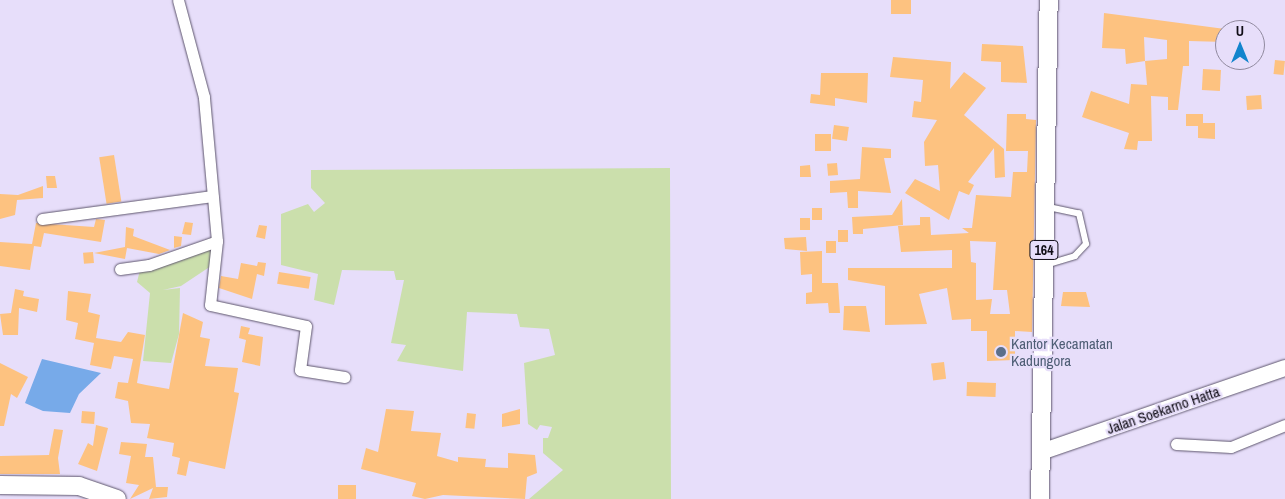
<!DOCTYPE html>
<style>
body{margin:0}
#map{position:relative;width:1285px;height:499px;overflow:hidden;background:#e7defa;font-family:"Archivo Narrow",sans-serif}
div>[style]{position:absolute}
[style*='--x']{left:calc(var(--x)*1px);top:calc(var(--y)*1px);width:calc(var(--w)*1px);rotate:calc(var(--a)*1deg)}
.green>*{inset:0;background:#cbdfac}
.water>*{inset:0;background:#77aae9}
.building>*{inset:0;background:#fdc280;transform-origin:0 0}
.roads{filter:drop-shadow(0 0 1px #5e566d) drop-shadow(0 0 1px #5e566d)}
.lane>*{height:5.5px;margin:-2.75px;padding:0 2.75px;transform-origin:2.75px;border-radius:2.75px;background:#fff}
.street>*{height:11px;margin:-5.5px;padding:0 5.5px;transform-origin:5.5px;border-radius:5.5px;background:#fff}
.secondary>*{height:16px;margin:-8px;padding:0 8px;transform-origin:8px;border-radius:8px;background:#fff}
.primary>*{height:18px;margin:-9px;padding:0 9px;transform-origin:9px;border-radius:9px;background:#fff}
.dots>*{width:14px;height:14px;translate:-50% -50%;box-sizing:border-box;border:2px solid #e7defa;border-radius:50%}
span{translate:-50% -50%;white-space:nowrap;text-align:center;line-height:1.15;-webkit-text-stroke:4.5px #e7defa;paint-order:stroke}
.shield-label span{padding:1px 4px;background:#e7defa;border:1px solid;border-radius:4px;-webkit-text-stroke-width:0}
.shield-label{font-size:14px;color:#100d16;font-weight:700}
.service-label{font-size:15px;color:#4e5e75}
.left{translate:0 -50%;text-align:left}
.street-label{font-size:15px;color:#100d16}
.north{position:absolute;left:1215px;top:20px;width:50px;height:50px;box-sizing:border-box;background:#e7defa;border:1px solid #918a9f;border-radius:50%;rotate:0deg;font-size:14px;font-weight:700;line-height:20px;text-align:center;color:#100d16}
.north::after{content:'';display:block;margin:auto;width:18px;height:22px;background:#1284cd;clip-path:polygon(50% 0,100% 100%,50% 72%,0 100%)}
</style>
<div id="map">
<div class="green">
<div style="clip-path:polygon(670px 168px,671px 499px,529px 499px,563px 470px,543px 453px,543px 438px,548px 438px,552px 427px,540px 425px,537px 430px,528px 424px,524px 363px,555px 355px,549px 329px,520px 327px,517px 314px,467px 312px,463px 371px,397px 361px,406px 345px,391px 343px,404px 280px,396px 280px,394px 271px,342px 270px,334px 305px,314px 300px,318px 274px,281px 265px,281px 214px,308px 204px,314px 212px,325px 203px,311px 188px,311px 170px)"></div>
<div style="clip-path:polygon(215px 244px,214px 264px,181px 286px,163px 290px,180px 288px,179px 334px,171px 363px,143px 361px,150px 293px,137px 282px,140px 270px)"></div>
</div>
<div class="water">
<div style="clip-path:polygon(42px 359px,101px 373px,79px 394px,70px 413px,43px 411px,25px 403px)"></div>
</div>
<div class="building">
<div style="left:891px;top:0;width:20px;height:14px"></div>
<div style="clip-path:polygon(evenodd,1104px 13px,1225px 29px,1225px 42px,1189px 41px,1189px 66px,1183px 66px,1178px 110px,1168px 110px,1168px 97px,1151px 96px,1152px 141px,1138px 141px,1137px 150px,1124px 149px,1129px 133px,1082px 117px,1091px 91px,1129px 104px,1131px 84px,1147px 85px,1145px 61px,1126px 64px,1125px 49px,1102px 48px,1104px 13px,1144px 37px,1167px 40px,1167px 59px,1145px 61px,1144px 37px)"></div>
<div style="clip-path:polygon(982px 44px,1023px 46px,1027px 83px,1001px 82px,1001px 62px,981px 61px)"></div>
<div style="clip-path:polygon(893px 57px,951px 62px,950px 89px,964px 72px,986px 88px,964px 115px,1004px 149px,1005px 177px,995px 178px,994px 148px,968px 182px,974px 185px,969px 195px,959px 191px,949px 220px,905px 193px,915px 179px,940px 191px,938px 165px,925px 166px,924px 142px,937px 120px,912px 117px,914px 101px,921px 102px,923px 80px,890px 77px)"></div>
<div style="left:1275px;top:60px;width:10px;height:14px;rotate:6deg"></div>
<div style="left:1203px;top:69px;width:18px;height:21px;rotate:3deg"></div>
<div style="clip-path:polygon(821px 73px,868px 73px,867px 103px,835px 98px,835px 106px,810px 103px,811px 94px,820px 95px)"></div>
<div style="left:1261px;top:95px;width:14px;height:15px;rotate:86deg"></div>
<div style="clip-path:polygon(evenodd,1007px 114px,1026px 114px,1026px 119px,1036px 120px,1032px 332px,1015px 331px,1015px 360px,987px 361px,987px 331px,971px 331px,971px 319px,952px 320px,947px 288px,919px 294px,927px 324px,885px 325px,885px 286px,848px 280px,848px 268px,952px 268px,952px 250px,901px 252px,898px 226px,920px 225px,920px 217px,930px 217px,931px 235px,969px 233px,962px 228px,972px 228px,976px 195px,1011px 197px,1013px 172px,1027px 172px,1028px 151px,1006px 151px,1007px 114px,970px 241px,996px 242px,993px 290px,1007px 290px,1010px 314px,990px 314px,992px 299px,976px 300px,976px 263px,971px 262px,970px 241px)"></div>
<div style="clip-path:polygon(1186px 114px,1203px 114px,1203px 123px,1215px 123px,1215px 139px,1198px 138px,1198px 126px,1186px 126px)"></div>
<div style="left:834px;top:125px;width:15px;height:14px;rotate:8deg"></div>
<div style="left:815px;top:134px;width:16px;height:17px"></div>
<div style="clip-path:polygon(862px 147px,891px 149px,891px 158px,884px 158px,891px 193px,858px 191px,858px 208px,848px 208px,847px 192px,830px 193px,830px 181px,860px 179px)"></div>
<div style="left:114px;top:155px;width:47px;height:15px;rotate:81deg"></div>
<div style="left:837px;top:163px;width:12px;height:10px;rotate:85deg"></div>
<div style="clip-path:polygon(810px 165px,811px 177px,800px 177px,800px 166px)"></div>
<div style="clip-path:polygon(46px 176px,55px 176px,57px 188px,47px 188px)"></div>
<div style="clip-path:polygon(43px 186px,43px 198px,17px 200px,15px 215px,0 219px,0 194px,18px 195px)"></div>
<div style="clip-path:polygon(902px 199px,903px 225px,863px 229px,863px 234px,853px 234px,852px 217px,892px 215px)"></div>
<div style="left:812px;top:208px;width:10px;height:12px"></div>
<div style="left:800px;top:218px;width:10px;height:12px"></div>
<div style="clip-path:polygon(96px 219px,105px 220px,101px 242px,44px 233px,41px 247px,34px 246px,30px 270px,0 266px,0 242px,32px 244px,36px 223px,94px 227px)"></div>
<div style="clip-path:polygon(185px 222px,193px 223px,191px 235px,182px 234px)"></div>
<div style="clip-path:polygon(259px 225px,267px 226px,265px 239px,256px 237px)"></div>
<div style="clip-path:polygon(126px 227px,134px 229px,133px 236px,170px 250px,159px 254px,127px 248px,125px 259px,94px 253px,125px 247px)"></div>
<div style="left:848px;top:230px;width:12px;height:10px;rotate:90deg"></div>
<div style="clip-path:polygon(174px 236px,182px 237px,181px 246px,174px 248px)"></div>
<div style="clip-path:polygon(806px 237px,807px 251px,785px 249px,784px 238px)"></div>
<div style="left:826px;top:241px;width:10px;height:12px"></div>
<div style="clip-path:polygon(822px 251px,822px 283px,838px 283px,840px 313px,829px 313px,828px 303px,806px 304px,806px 293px,812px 292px,812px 274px,801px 275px,800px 252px)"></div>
<div style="left:93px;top:252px;width:11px;height:10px;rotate:85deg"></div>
<div style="clip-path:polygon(258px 262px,266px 263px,264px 276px,257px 274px,252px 299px,219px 288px,221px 276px,238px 279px,241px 263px,257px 266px)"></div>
<div style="left:279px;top:272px;width:32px;height:12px;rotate:9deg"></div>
<div style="clip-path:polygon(15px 289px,24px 291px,23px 296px,39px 299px,37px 312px,19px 308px,18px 335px,3px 335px,0 314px,11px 313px)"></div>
<div style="clip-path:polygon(68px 291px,91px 294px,88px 312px,100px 315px,96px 338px,121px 342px,128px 332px,145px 335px,137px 383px,146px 385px,169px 389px,183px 313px,203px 322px,200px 337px,210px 339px,205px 366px,238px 368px,234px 392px,239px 393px,225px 469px,189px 461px,186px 476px,177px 474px,180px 458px,172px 456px,174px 443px,147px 438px,150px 424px,131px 423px,128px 401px,115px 398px,118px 382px,128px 383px,133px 359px,114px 356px,111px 369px,90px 365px,94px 343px,75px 339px,78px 323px,66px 320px)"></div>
<div style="clip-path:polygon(1063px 292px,1086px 292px,1090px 307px,1061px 306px)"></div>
<div style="clip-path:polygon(844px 306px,866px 306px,870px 332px,843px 330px)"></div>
<div style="clip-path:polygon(241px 326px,250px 328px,248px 334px,263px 337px,260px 366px,242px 362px,246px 340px,239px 338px)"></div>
<div style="left:944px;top:362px;width:17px;height:13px;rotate:83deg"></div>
<div style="clip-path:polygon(0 363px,28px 377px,17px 398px,11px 394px,4px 426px,0 426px)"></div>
<div style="left:967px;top:382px;width:29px;height:14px;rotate:2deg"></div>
<div style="clip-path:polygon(386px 409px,414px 411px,411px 431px,441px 433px,437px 456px,458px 462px,458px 457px,486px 459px,485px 467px,508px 468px,508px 453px,535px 455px,537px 473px,527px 477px,525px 499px,443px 495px,425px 499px,412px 496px,416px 483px,361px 469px,366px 448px,378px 452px)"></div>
<div style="clip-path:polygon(520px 409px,520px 424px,502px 427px,502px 414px)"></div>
<div style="left:82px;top:411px;width:13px;height:12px;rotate:4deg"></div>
<div style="left:467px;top:413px;width:9px;height:15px;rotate:6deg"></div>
<div style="clip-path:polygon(96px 425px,108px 428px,97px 471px,78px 464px,88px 443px,93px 446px)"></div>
<div style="clip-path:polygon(54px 429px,63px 430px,58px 458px,60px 474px,0 474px,0 456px,49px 455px)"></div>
<div style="clip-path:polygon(121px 442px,147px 444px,145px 457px,153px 457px,156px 487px,168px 487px,167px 497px,149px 499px,153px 488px,130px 499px,139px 485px,126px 483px,131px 456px,119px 454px)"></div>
<div style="left:338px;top:485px;width:18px;height:14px"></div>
</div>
<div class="roads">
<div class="lane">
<div style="--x:1046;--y:265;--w:30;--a:-17"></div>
<div style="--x:1075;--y:256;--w:16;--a:-47"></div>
<div style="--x:1086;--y:244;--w:31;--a:-103"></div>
<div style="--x:1079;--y:214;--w:33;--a:-168"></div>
</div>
<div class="street">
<div style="--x:42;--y:219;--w:172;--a:-7.7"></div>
<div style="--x:217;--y:241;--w:64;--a:96.2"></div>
<div style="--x:210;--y:305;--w:98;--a:12.3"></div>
<div style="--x:306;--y:326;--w:44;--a:97.8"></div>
<div style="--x:300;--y:370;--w:45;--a:9"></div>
<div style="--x:120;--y:269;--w:29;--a:-8"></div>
<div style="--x:149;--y:265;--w:72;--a:-19.4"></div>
<div style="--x:217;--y:241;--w:145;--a:-95.2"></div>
<div style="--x:204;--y:97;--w:100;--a:-105"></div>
<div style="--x:1176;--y:444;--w:55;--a:3.1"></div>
<div style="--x:1231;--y:447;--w:58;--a:-22.2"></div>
</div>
<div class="secondary">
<div style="--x:1041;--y:452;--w:258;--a:-19"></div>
</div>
<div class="primary">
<div style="--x:0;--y:485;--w:79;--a:0.7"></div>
<div style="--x:79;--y:486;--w:40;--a:18.9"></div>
<div style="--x:1040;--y:499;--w:499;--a:-89"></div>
</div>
</div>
<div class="dots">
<div style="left:1001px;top:352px;background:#5c6f8a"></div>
</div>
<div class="shield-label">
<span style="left:1044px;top:250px">164</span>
</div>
<div class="service-label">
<span class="left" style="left:1011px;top:352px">Kantor Kecamatan<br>Kadungora</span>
</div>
<div class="street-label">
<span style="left:1163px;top:410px;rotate:-19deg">Jalan Soekarno Hatta</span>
</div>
<div class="north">U</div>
</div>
